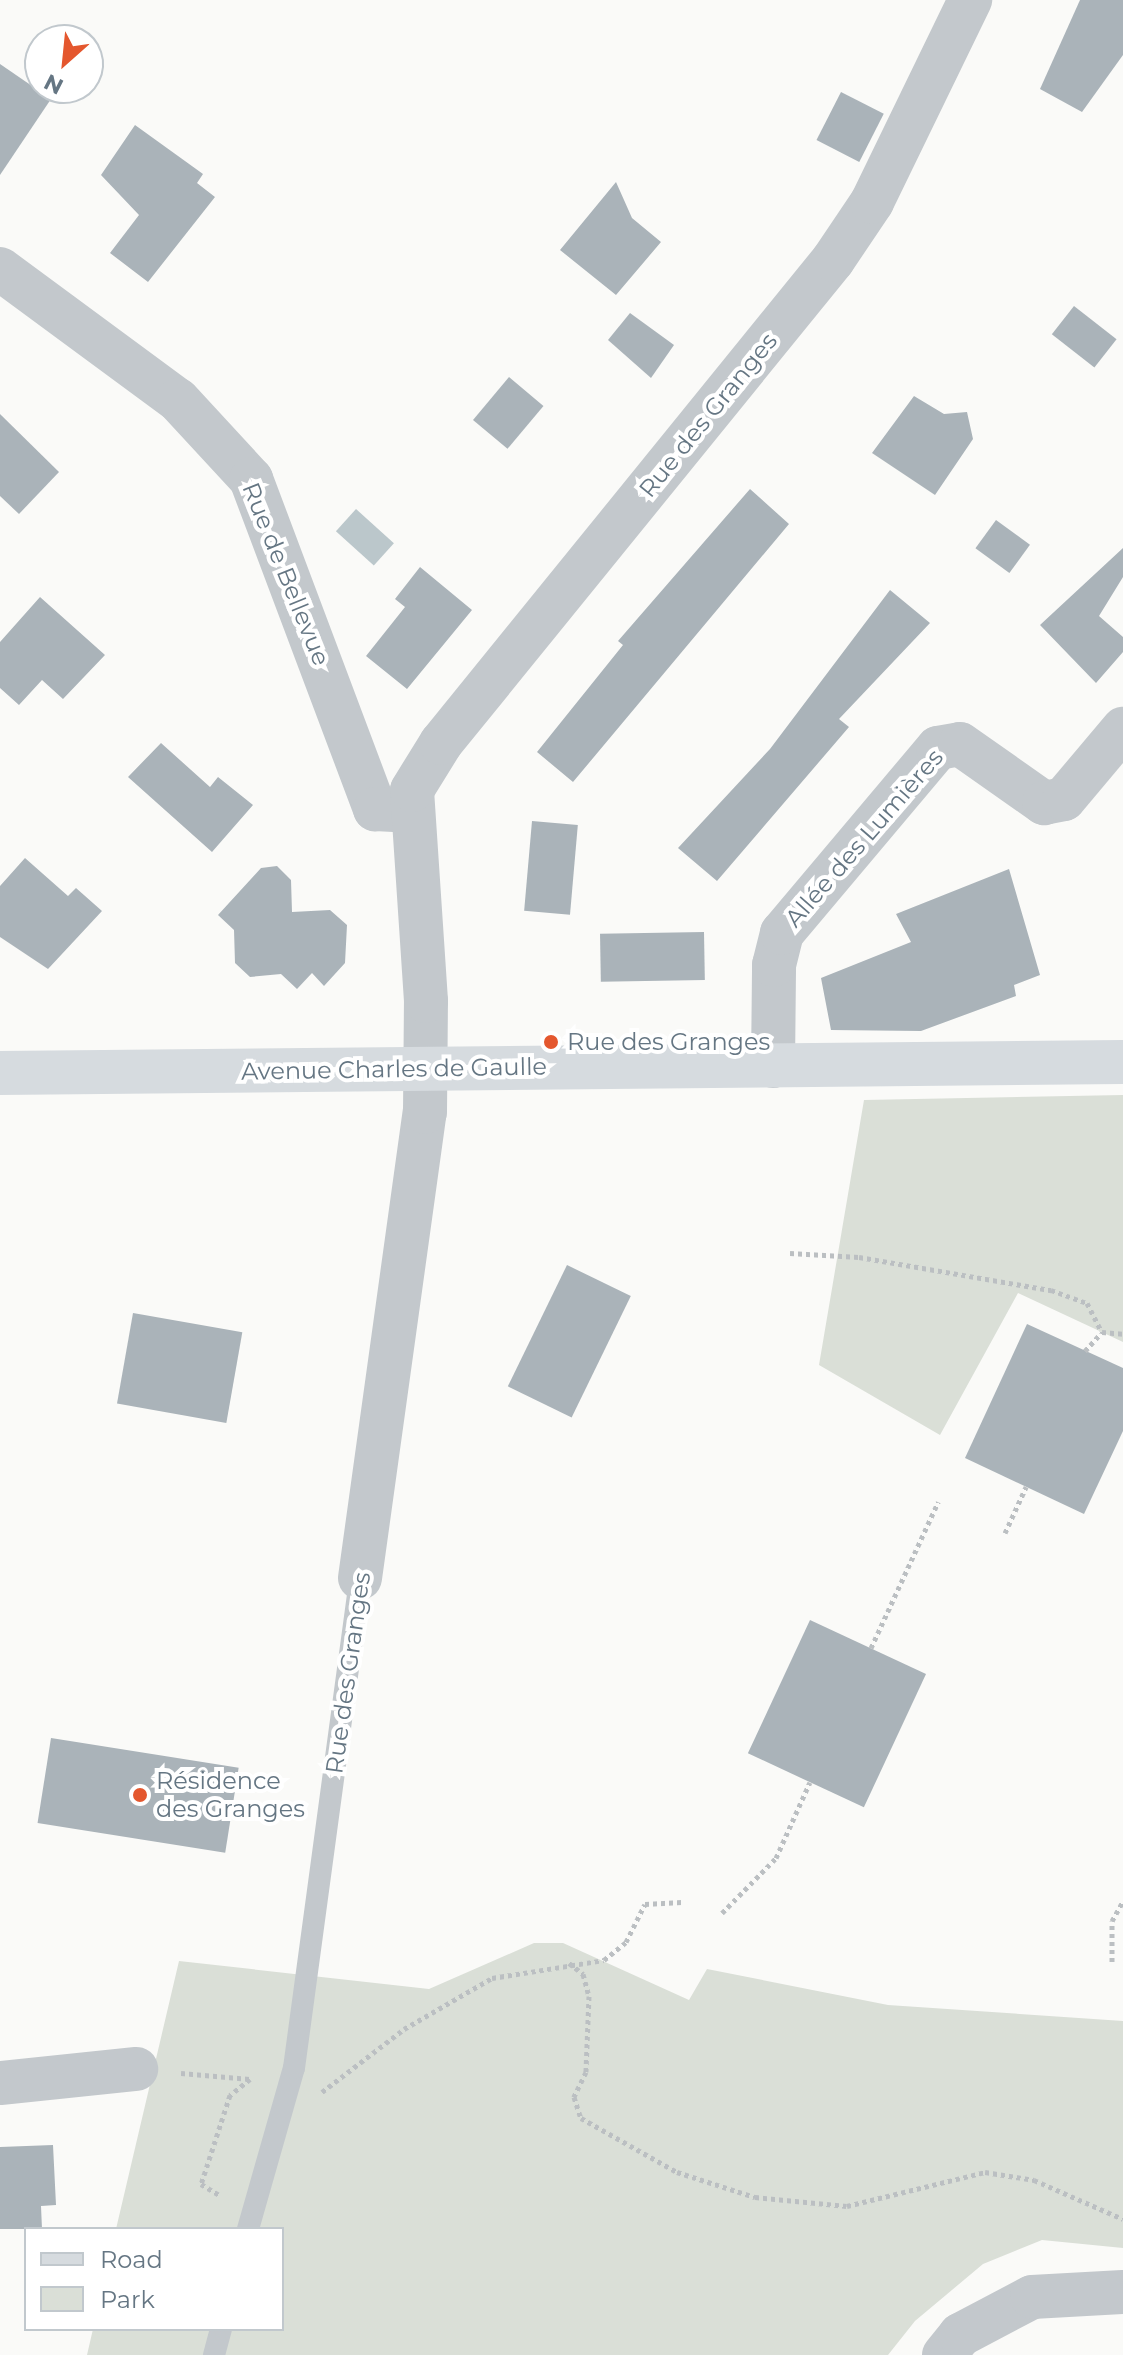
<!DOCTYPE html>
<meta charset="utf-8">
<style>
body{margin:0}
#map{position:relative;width:1123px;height:2355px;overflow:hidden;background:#fafaf8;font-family:Montserrat,sans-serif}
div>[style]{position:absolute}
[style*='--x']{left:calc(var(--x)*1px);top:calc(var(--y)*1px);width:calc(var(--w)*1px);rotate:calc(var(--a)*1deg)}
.green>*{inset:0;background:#dadfd7}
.water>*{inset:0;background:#bbc7cb;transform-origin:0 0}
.building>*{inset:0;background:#aab3b9;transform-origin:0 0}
.path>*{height:5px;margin-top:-2.5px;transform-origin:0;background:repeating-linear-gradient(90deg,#bbbfc2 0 4px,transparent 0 8px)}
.service>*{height:22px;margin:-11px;padding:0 11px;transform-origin:11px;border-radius:11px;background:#c3c8cc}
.minor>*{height:44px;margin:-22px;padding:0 22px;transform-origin:22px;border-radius:22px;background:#c3c8cc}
.secondary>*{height:44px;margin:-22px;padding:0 22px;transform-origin:22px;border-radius:22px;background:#d6dbdf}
.dots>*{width:22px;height:22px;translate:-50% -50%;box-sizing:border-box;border:4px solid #fff;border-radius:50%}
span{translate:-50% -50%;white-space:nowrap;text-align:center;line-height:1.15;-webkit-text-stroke:8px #fff;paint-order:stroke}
.street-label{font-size:24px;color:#657683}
.poi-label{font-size:24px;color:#657683}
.left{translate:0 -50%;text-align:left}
.legend{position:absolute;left:24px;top:2227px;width:260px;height:104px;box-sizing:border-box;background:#fff;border:2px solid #c1c8cd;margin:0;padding:10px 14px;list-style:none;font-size:24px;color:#657683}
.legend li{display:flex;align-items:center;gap:16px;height:40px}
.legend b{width:40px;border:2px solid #c1c8cd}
.north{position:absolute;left:24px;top:24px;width:80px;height:80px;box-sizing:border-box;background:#fff;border:2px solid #c1c8cd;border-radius:50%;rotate:207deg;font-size:22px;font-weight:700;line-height:32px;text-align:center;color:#657683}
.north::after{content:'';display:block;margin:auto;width:28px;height:36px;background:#e4572e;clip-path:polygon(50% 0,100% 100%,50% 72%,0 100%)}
</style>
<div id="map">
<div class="green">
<div style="clip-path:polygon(1123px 1095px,1123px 1342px,1018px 1293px,940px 1435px,819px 1365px,864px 1100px)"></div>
<div style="clip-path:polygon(534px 1943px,563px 1943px,689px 2000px,707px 1969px,888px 2005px,1123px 2021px,1123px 2248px,1042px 2240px,983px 2264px,915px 2321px,888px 2355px,87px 2355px,93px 2329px,282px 2329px,282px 2229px,116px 2229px,179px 1961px,429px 1989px)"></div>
</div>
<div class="water">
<div style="left:356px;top:509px;width:51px;height:30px;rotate:42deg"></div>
</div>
<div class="building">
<div style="clip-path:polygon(1080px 0,1123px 0,1123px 55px,1082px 112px,1040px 89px)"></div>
<div style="clip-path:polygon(0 64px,51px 99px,0 175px)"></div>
<div style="left:841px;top:92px;width:48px;height:54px;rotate:27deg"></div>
<div style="clip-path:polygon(135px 125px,203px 174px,197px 183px,215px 197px,148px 282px,110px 253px,139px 215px,101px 175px)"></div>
<div style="clip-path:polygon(616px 182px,632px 218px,661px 242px,616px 295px,560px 250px)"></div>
<div style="left:1074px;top:306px;width:54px;height:36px;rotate:38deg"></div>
<div style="clip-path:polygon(630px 313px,674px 345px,651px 378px,608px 340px)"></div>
<div style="left:509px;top:377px;width:45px;height:56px;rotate:40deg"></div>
<div style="clip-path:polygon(914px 396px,944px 414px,967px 412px,973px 439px,935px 495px,872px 453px)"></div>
<div style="clip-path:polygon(0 414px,59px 472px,19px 514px,0 496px)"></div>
<div style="clip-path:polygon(750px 489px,789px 524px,573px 782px,537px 752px,623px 645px,618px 641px)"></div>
<div style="left:996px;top:520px;width:42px;height:35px;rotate:36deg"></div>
<div style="clip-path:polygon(1123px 548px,1123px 577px,1099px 616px,1123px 637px,1123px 652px,1096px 683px,1040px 625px)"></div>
<div style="clip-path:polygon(420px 567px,472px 610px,407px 689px,366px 656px,405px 607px,395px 599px)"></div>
<div style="clip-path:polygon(890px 590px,930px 623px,839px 719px,849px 727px,717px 881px,678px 848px,770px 749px)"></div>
<div style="clip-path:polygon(40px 597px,105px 655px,63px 699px,42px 680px,19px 705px,0 688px,0 642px)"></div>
<div style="clip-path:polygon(161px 743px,210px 787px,218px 777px,253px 805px,212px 852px,128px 777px)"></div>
<div style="left:532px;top:821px;width:46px;height:90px;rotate:5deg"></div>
<div style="clip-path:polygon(25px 858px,68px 896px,76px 888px,102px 911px,48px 969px,0 937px,0 886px)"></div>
<div style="clip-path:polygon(277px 866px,291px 880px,292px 912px,330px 910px,347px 925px,345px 963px,324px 986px,312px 973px,297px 989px,281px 974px,250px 977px,235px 963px,234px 930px,218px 915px,261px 868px)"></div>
<div style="clip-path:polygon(1009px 869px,1040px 975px,1014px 985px,1016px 996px,921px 1031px,831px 1030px,821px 978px,911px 942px,896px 914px)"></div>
<div style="left:704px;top:932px;width:48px;height:104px;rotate:89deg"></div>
<div style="left:567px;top:1265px;width:71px;height:135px;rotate:26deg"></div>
<div style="left:133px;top:1313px;width:111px;height:92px;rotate:10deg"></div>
<div style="clip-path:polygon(1027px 1324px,1123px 1368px,1123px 1431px,1084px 1514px,965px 1458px)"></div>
<div style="left:810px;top:1620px;width:128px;height:147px;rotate:25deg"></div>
<div style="left:51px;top:1738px;width:190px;height:86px;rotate:9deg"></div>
<div style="clip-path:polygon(53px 2145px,56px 2205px,41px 2206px,42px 2229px,0 2229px,0 2147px)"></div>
</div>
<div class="path">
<div style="--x:790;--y:1253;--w:69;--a:3.3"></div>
<div style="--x:859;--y:1257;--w:195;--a:9.8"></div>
<div style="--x:1051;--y:1290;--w:38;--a:20"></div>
<div style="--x:1087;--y:1303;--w:33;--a:63"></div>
<div style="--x:1085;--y:1351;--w:25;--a:-48"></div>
<div style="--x:1102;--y:1332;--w:21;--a:5"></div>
<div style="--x:1005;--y:1533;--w:51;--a:-65.5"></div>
<div style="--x:871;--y:1648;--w:161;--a:-65.3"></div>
<div style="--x:722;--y:1913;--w:77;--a:-45.5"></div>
<div style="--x:776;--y:1858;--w:83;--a:-65.9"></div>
<div style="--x:1112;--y:1962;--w:41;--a:-90"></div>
<div style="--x:1112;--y:1921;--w:23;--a:-61"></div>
<div style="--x:569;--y:1963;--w:18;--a:38"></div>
<div style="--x:583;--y:1974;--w:23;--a:75"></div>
<div style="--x:589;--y:1996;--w:76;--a:92.3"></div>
<div style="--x:586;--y:2072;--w:28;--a:116"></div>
<div style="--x:574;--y:2097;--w:22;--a:72"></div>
<div style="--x:581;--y:2118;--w:110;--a:29.4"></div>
<div style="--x:677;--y:2172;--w:82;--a:17.8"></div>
<div style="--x:755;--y:2197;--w:92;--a:5.6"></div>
<div style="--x:847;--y:2206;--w:142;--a:-13.8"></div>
<div style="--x:985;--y:2172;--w:50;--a:9.3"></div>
<div style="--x:1034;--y:2180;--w:97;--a:23.7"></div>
<div style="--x:181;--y:2073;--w:69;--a:5"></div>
<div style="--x:250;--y:2079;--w:26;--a:141"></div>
<div style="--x:230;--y:2095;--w:94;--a:108"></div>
<div style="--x:201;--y:2184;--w:23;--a:31"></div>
<div style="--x:322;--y:2092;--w:103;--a:-37.5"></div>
<div style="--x:404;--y:2029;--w:102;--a:-30.1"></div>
<div style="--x:492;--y:1978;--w:113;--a:-9.1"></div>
<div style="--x:604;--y:1960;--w:28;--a:-39"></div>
<div style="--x:626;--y:1942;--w:42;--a:-63.4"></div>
<div style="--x:645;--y:1904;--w:37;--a:-3"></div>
</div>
<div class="service">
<div style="--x:248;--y:2229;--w:167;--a:-74.1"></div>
<div style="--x:294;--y:2068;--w:494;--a:-82.3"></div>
<div style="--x:214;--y:2355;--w:27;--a:-75"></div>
</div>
<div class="minor">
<div style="--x:0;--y:269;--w:221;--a:36.4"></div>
<div style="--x:178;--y:400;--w:108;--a:47.3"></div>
<div style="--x:251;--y:479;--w:353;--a:69.4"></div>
<div style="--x:375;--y:809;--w:34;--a:3"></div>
<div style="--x:773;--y:1066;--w:101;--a:-89.4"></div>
<div style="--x:774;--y:965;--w:33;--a:-76"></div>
<div style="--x:782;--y:933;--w:242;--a:-49.9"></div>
<div style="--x:938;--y:748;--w:22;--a:-10"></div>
<div style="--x:960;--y:744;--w:103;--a:35.1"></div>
<div style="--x:1044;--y:803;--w:20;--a:-11"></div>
<div style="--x:1064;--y:799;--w:92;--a:-49.9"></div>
<div style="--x:360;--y:1578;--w:471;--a:-82.1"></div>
<div style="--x:425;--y:1112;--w:111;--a:-89.5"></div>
<div style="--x:426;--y:1001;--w:211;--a:-93.8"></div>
<div style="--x:412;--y:790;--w:55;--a:-58.3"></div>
<div style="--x:441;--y:743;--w:622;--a:-50.94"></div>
<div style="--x:833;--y:260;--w:70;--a:-56.1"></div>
<div style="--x:872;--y:202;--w:225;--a:-64.1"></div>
<div style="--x:0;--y:2083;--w:137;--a:-5.9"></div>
<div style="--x:944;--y:2355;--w:26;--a:-51"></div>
<div style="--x:960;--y:2335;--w:81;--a:-27.8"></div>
<div style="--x:1032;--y:2297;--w:91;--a:-3.1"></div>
</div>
<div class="secondary">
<div style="--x:0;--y:1073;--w:1123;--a:-0.56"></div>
</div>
<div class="dots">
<div style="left:551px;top:1042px;background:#e4572e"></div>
<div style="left:140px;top:1795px;background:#e4572e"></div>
</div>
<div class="street-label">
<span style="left:708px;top:415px;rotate:-51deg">Rue des Granges</span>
<span style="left:286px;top:574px;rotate:68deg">Rue de Bellevue</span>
<span style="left:864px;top:838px;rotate:-49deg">Allée des Lumières</span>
<span style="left:394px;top:1069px;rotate:-1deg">Avenue Charles de Gaulle</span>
<span style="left:348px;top:1673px;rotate:-82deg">Rue des Granges</span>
</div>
<div class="poi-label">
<span class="left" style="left:567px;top:1042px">Rue des Granges</span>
<span class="left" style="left:156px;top:1795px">Résidence<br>des Granges</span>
</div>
<ul class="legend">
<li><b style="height:10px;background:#d6dbdf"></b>Road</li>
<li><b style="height:22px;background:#dadfd7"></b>Park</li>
</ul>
<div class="north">N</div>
</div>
